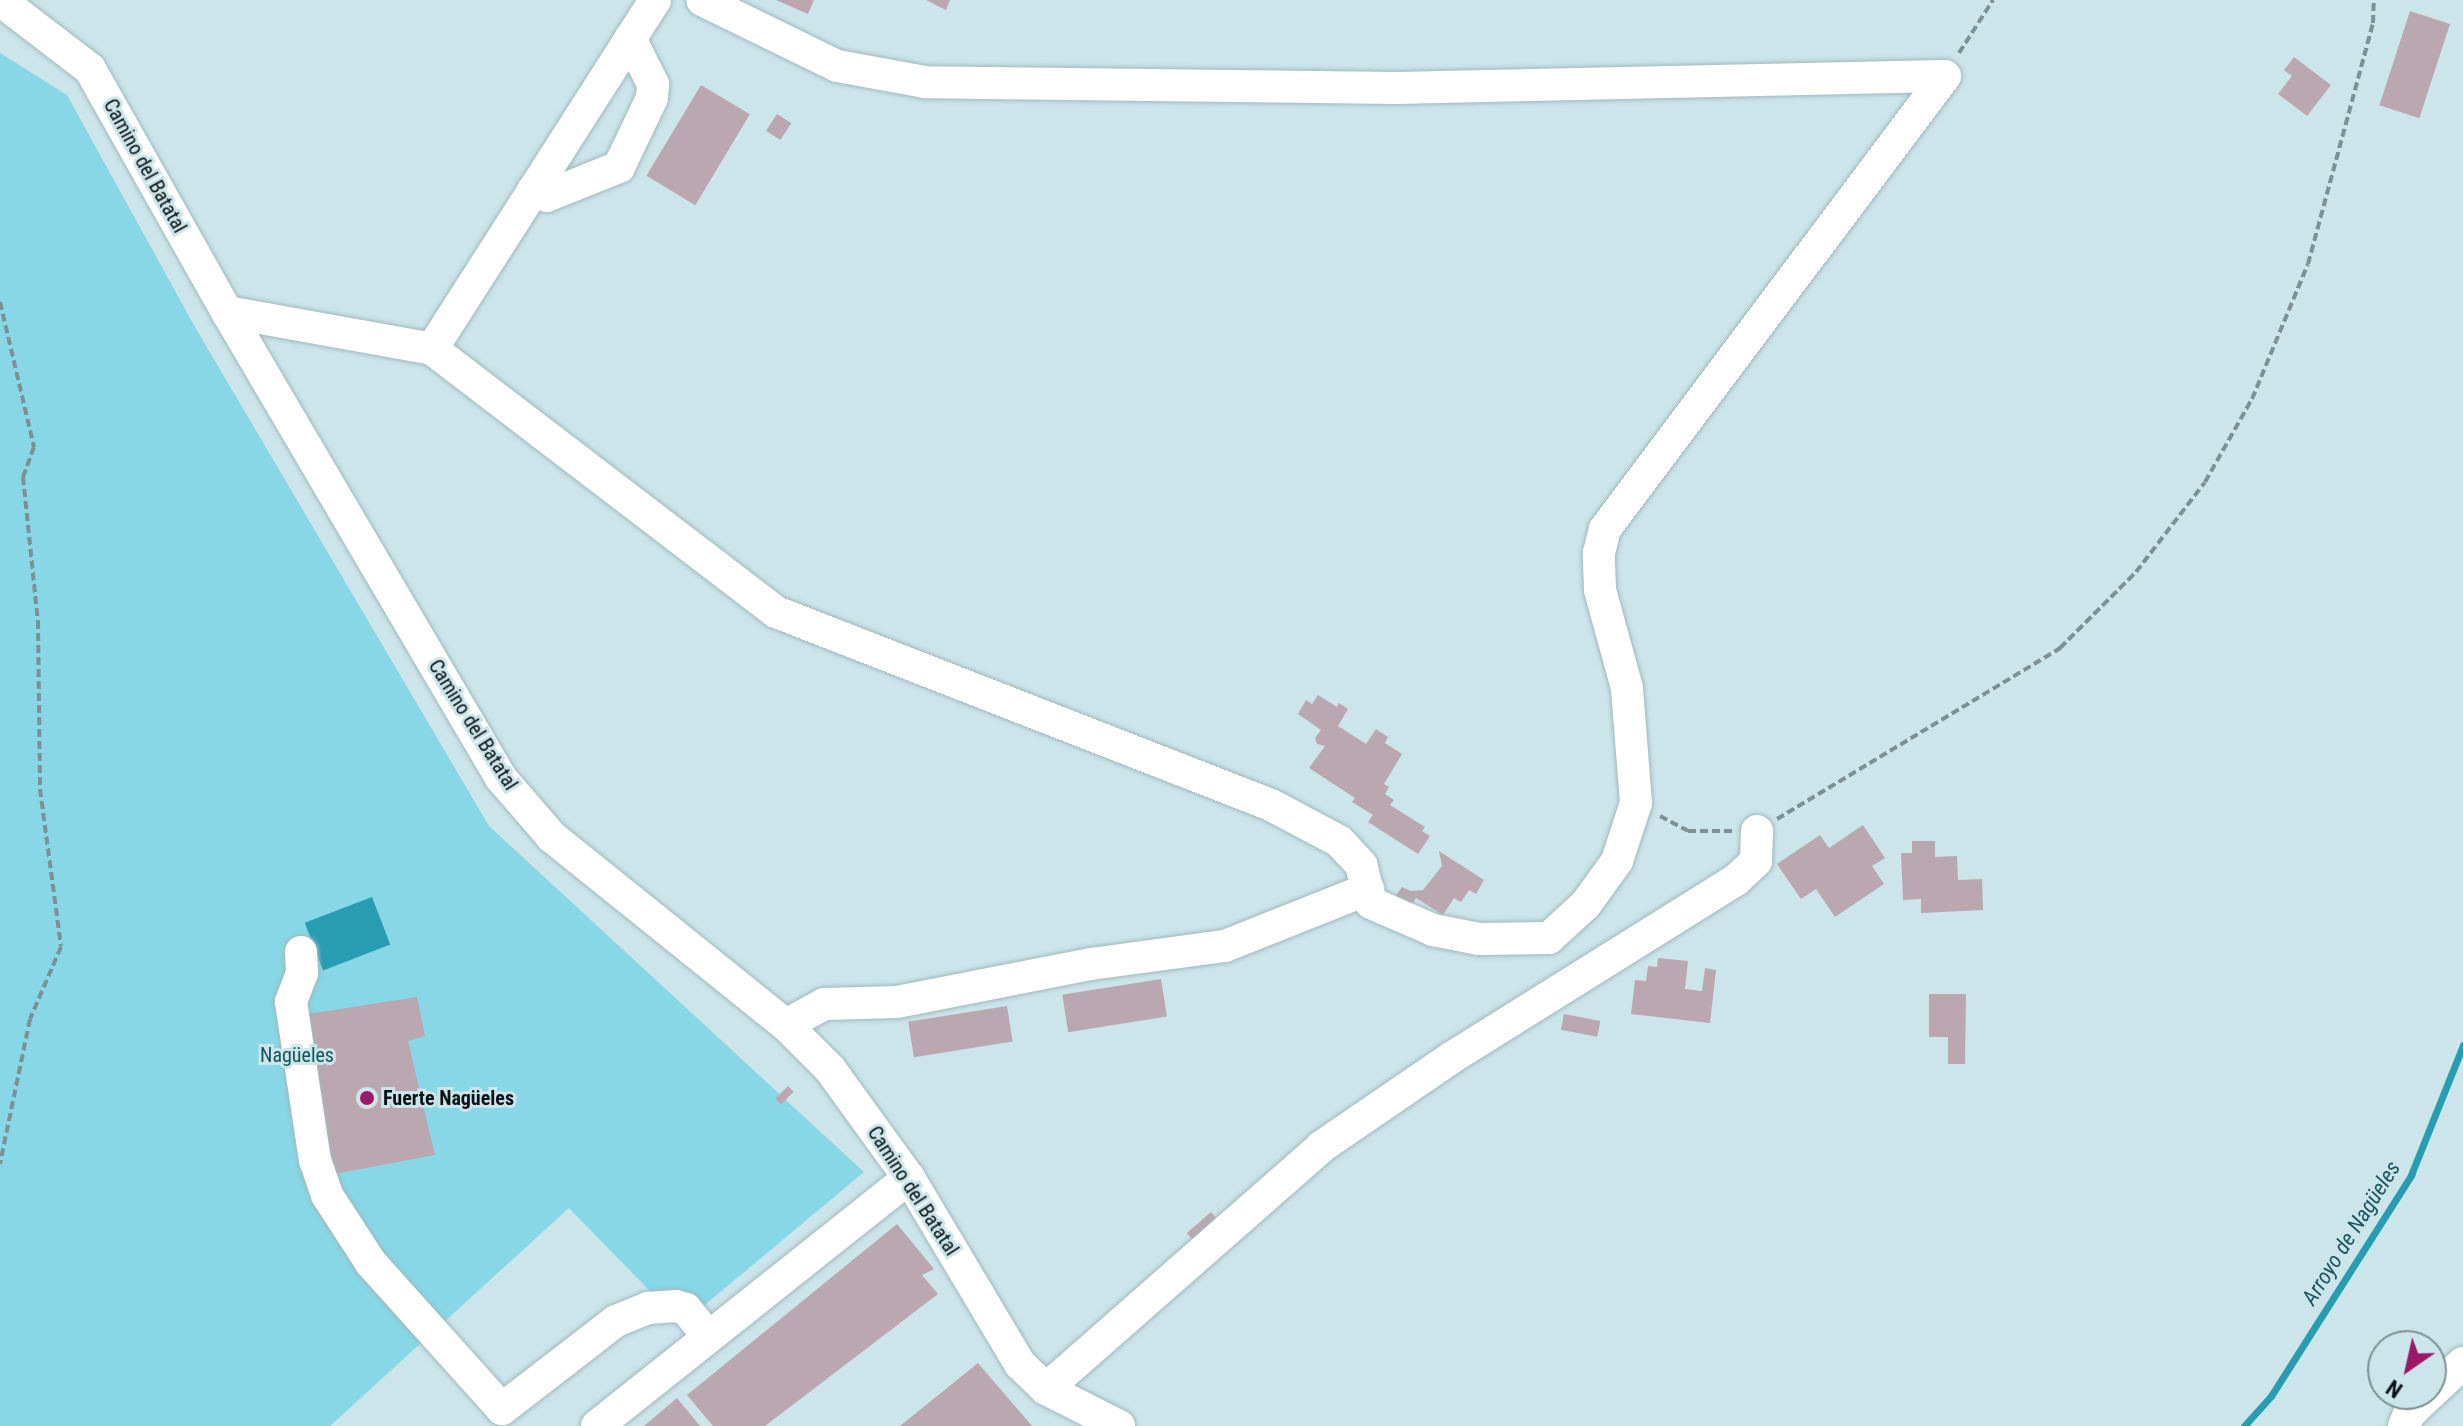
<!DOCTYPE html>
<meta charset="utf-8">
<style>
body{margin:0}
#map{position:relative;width:2463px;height:1426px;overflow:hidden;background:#cce5ea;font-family:"Roboto Condensed",sans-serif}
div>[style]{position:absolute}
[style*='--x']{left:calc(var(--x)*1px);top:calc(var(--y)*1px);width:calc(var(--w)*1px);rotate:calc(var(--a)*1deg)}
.green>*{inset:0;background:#87d7e7}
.water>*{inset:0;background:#289db1;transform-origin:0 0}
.stream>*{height:7px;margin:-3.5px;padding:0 3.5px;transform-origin:3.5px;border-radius:3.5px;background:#289db1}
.building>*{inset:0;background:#bba7b0;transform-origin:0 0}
.path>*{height:4px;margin-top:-2px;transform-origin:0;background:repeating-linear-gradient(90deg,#7d9094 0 8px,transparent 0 12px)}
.roads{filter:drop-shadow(0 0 2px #a1b9be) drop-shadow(0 0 2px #a1b9be)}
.minor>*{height:32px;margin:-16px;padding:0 16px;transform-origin:16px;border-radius:16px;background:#fff}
.dots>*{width:22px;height:22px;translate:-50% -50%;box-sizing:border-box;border:4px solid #cce5ea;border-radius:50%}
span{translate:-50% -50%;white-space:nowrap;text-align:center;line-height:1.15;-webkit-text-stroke:6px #cce5ea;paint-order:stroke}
.street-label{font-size:20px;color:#091214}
.park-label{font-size:20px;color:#15535e}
.poi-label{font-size:20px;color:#091214;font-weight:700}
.left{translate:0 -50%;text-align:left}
.water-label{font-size:22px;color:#175560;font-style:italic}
.north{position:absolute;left:2367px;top:1330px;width:80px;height:80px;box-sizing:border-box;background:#cce5ea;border:2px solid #7e9194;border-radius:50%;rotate:214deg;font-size:22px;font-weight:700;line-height:32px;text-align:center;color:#091214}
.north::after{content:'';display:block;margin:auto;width:28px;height:36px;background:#9c186a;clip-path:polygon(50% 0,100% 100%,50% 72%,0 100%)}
</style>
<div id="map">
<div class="green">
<div style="clip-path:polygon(0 53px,67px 95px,195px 327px,489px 826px,864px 1172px,682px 1324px,569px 1208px,330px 1426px,0 1426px)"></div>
</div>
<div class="water">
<div style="left:372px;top:897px;width:51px;height:72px;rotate:69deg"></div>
</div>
<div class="stream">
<div style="--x:2244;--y:1426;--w:40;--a:-48"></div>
<div style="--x:2271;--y:1396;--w:262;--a:-57.6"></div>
<div style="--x:2411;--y:1175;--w:140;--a:-68.2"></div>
</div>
<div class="building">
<div style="clip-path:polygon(776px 0,814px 0,808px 14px)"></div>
<div style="clip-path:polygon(926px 0,950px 0,946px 10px)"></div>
<div style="left:2410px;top:11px;width:42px;height:99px;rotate:18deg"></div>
<div style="clip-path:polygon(2294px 57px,2331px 85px,2307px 116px,2278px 94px,2292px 76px,2284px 70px)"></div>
<div style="left:701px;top:85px;width:57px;height:106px;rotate:31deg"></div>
<div style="left:777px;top:114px;width:17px;height:20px;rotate:33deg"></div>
<div style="clip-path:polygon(1318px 695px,1337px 707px,1339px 703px,1348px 709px,1338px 726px,1366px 744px,1376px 729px,1388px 737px,1385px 743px,1402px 754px,1384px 784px,1389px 787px,1385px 794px,1394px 800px,1390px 805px,1425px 827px,1422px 831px,1430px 836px,1418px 854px,1368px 822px,1373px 815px,1352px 802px,1355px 798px,1309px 768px,1325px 746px,1317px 744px,1315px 738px,1321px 730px,1298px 714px,1306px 700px,1312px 704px)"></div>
<div style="clip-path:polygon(1863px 825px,1885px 858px,1872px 866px,1884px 884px,1835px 917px,1816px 889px,1801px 899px,1777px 864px,1820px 835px,1829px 848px)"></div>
<div style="clip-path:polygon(1912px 841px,1935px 841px,1935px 857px,1957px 856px,1958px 880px,1982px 879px,1983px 910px,1921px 913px,1921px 899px,1903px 900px,1901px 853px,1912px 853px)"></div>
<div style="clip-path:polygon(1439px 851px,1484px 880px,1476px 894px,1469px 890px,1461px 902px,1454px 898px,1443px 915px,1416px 898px,1409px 909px,1393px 899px,1402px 887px,1411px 891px,1423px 890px,1442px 866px)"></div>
<div style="clip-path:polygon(1658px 958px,1688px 961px,1685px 989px,1702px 991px,1705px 968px,1716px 970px,1710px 1023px,1631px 1014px,1635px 980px,1646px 981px,1648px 966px,1657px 967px)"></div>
<div style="left:1161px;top:979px;width:38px;height:100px;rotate:81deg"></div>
<div style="clip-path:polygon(1929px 994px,1966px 994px,1965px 1064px,1948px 1064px,1948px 1037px,1929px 1037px)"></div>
<div style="clip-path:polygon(417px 997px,425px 1036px,408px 1041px,435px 1155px,323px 1176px,301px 1015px)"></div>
<div style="left:1007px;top:1006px;width:36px;height:100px;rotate:81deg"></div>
<div style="left:1564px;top:1014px;width:37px;height:16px;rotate:11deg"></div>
<div style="left:788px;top:1086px;width:8px;height:18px;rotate:45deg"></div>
<div style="left:1211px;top:1212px;width:9px;height:32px;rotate:49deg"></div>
<div style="clip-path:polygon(897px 1224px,934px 1269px,922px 1275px,938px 1294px,765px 1426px,713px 1426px,687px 1395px)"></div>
<div style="clip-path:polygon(978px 1363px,1032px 1426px,900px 1426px)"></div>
<div style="clip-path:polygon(677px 1398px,700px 1426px,644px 1426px)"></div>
</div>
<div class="path">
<div style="--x:1959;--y:53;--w:63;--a:-57.3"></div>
<div style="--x:0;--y:302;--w:149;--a:76.8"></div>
<div style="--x:34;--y:447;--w:32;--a:110"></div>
<div style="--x:23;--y:477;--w:145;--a:84.1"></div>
<div style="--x:38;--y:621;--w:168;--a:89.3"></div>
<div style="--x:40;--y:789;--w:159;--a:82.4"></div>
<div style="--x:61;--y:947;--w:78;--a:113.3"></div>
<div style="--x:30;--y:1019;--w:148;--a:101.7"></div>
<div style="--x:1660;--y:816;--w:32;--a:28"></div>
<div style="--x:1688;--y:831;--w:44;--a:0"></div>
<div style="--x:1777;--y:819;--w:331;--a:-31.1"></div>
<div style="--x:2060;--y:648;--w:107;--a:-45"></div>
<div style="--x:2136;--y:572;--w:113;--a:-52.5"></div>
<div style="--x:2205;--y:482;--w:95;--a:-60.5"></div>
<div style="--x:2252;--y:399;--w:146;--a:-67.5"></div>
<div style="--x:2308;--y:264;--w:250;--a:-74.9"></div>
<div style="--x:2373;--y:23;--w:23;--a:-88"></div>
</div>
<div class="roads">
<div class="minor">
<div style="--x:0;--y:0;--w:113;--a:37.5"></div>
<div style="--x:90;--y:69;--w:279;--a:60.6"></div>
<div style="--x:227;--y:312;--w:541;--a:59.55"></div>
<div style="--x:501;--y:778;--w:78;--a:49.2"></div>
<div style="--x:552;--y:837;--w:300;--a:38.8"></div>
<div style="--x:786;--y:1025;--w:62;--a:45"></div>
<div style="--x:830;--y:1069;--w:135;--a:54.1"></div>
<div style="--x:909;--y:1178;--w:217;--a:59.2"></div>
<div style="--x:1020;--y:1364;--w:36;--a:44"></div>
<div style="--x:1046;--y:1389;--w:82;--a:26.9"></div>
<div style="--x:533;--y:190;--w:15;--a:23"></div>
<div style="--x:547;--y:196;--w:78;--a:-21.9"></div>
<div style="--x:619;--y:167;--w:76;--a:-64.4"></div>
<div style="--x:652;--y:98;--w:14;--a:-86"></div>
<div style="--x:653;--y:84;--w:51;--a:-116.6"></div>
<div style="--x:227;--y:312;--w:208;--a:10.2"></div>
<div style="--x:432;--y:349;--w:433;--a:37.4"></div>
<div style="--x:776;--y:612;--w:531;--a:21.3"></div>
<div style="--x:1271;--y:805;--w:77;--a:27.9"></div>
<div style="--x:1339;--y:841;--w:33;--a:47"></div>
<div style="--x:1361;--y:865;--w:39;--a:75"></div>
<div style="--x:1371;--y:903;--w:68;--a:23.5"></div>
<div style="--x:1433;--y:930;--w:47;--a:11.1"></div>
<div style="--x:1479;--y:939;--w:70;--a:-0.8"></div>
<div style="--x:1549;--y:938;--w:50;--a:-42.6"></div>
<div style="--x:1586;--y:904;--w:53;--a:-54.2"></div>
<div style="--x:1617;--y:861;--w:61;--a:-71.9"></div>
<div style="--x:1636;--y:803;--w:115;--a:-94.5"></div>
<div style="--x:1627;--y:688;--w:102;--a:-105.4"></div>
<div style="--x:1600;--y:590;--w:37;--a:-92"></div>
<div style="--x:1599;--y:553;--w:25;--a:-76"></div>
<div style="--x:1605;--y:529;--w:566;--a:-53.11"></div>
<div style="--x:1945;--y:76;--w:548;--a:178.75"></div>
<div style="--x:1397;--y:88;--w:472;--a:-179.3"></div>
<div style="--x:925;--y:82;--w:89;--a:-169.7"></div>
<div style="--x:837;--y:66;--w:150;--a:-153.9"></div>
<div style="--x:432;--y:349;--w:414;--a:-57.4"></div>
<div style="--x:301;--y:952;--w:21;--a:87"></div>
<div style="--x:302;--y:973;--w:31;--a:111"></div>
<div style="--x:291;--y:1002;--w:160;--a:81.4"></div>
<div style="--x:315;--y:1160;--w:37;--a:71"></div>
<div style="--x:327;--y:1195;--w:81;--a:57.1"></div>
<div style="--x:371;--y:1263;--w:196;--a:48.1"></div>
<div style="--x:502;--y:1409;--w:144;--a:-37.7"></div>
<div style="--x:616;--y:1321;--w:35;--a:-22"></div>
<div style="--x:648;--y:1308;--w:28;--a:-4"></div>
<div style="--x:676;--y:1306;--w:10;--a:17"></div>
<div style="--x:686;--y:1309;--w:36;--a:51"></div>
<div style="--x:786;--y:1025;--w:43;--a:-28.9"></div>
<div style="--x:824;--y:1004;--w:73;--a:-1.6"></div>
<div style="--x:897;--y:1002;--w:198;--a:-11.1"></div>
<div style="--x:1091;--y:964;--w:135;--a:-7.7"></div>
<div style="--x:1225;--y:946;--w:154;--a:-21.7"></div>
<div style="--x:1046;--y:1389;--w:366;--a:-41.3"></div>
<div style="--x:1321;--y:1147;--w:158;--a:-34.4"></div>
<div style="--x:1451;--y:1058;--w:337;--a:-32"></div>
<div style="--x:1737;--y:879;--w:26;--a:-43"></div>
<div style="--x:1756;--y:861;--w:30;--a:-88"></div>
<div style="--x:2431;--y:1393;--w:44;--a:-43.2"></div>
<div style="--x:597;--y:1426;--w:399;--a:-38.5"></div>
<div style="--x:2404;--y:1426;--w:13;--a:-67"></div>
<div style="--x:2409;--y:1414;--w:29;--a:-44"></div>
</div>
</div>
<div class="dots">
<div style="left:367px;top:1098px;background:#9c186a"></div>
</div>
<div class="street-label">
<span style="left:145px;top:166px;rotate:61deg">Camino del Batatal</span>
<span style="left:473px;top:725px;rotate:58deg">Camino del Batatal</span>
<span style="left:913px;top:1191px;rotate:57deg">Camino del Batatal</span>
</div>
<div class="park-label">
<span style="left:297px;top:1055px">Nagüeles</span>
</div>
<div class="poi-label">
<span class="left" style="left:383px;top:1098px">Fuerte Nagüeles</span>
</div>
<div class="water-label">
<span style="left:2351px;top:1233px;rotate:-58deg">Arroyo de Nagüeles</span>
</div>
<div class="north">N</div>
</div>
